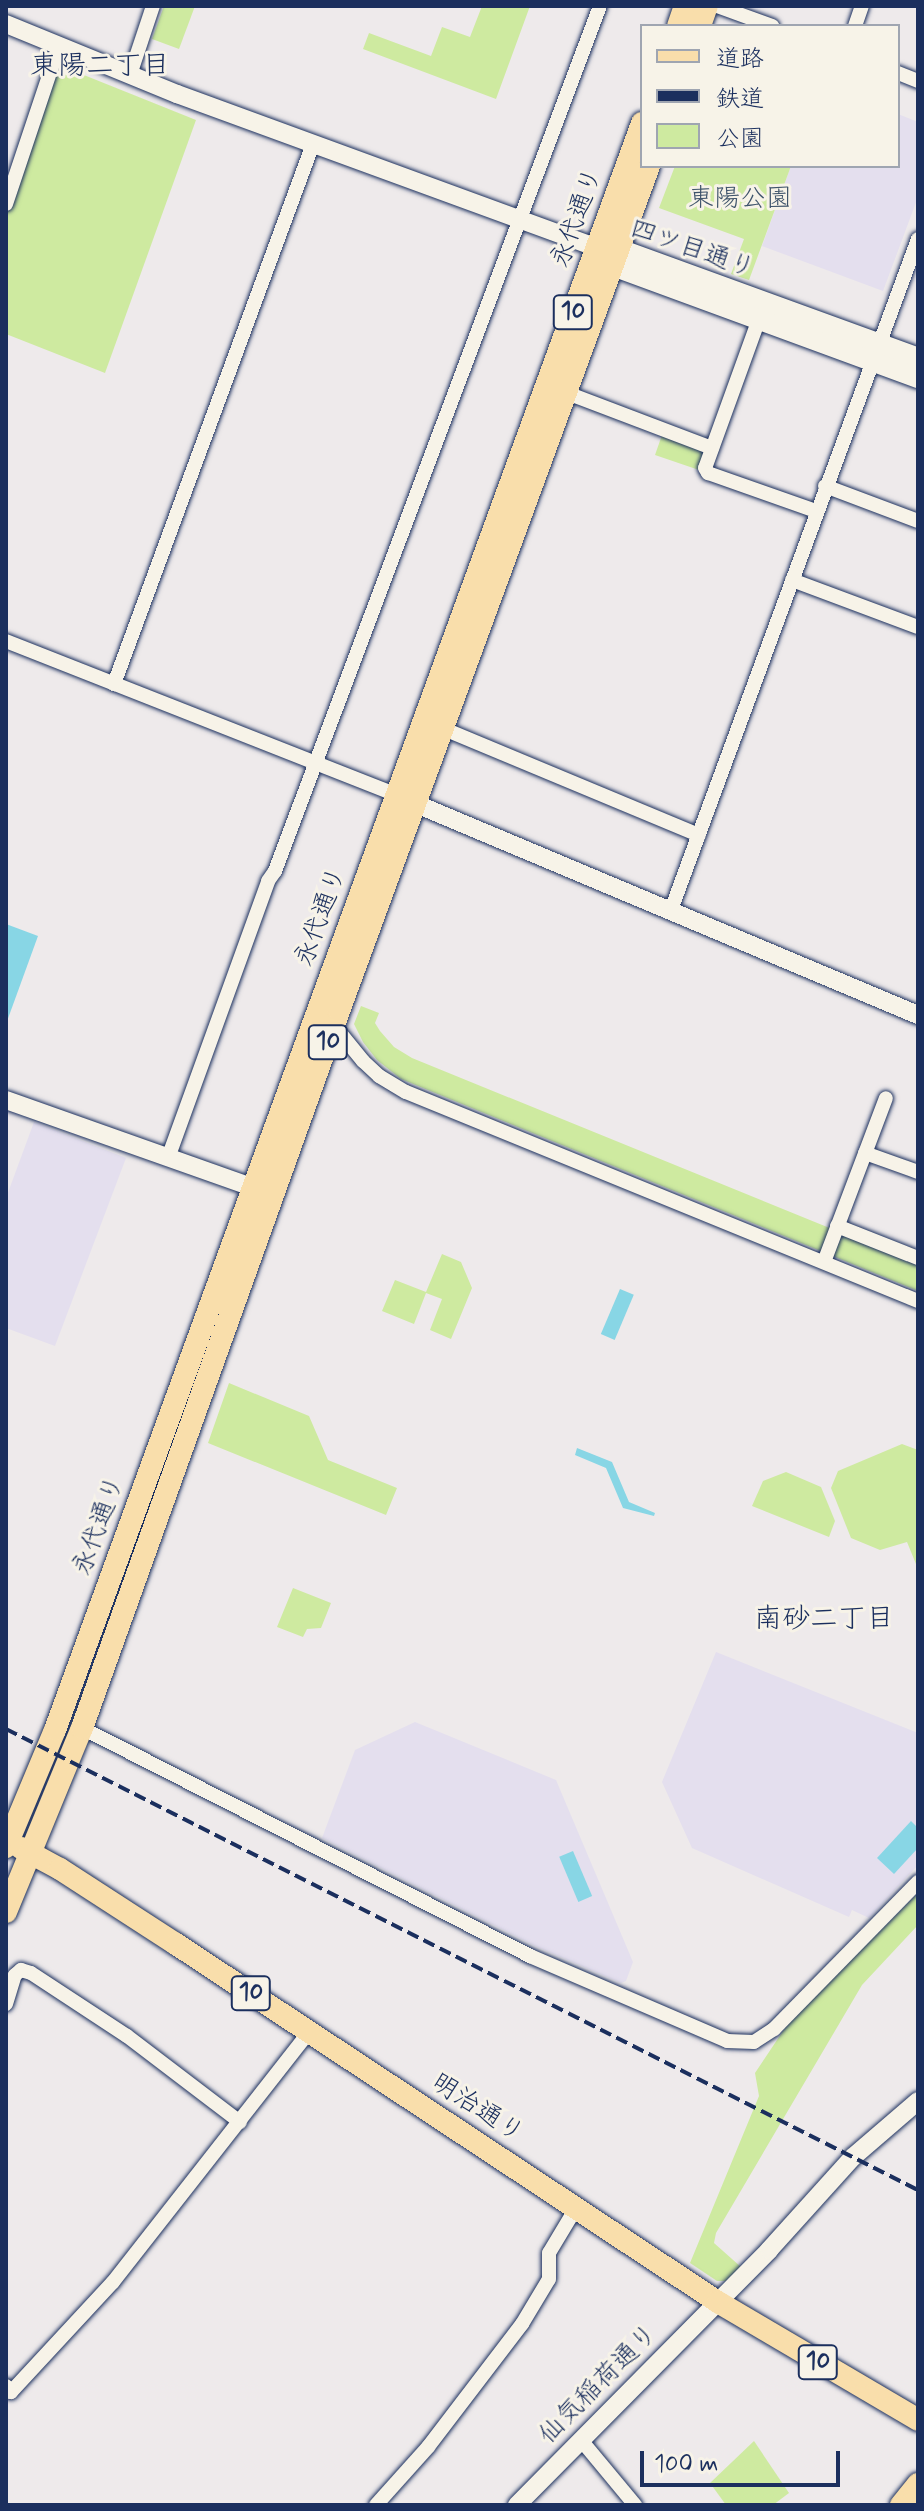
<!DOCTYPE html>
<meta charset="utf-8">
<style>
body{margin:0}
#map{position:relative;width:924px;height:2511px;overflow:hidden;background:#eeeaeb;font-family:Mynerve,"Klee One",sans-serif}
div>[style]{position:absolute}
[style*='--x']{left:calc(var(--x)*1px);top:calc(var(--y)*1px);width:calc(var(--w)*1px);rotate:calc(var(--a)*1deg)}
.built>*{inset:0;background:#e4dfee}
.green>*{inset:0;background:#ceeaa0}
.water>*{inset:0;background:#88d6e5;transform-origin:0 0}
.roads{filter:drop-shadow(0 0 2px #1b2f5e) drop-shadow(0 0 2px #1b2f5e)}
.minor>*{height:14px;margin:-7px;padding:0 7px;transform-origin:7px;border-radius:7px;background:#f7f3e8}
.tertiary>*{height:18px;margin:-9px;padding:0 9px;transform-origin:9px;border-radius:9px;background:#f7f3e8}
.secondary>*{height:20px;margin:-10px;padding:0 10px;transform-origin:10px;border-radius:10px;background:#f7f3e8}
.primary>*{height:22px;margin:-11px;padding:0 11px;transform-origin:11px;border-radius:11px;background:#f9deab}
.rail>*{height:4px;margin-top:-2px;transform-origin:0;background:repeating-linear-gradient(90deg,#1b2f5e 0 12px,transparent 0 18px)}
span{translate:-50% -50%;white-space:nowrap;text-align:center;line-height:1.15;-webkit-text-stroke:6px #f7f3e8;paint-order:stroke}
.shield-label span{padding:2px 6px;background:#f7f3e8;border:2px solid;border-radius:6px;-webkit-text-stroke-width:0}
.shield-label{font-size:24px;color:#1b2f5e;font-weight:700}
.park-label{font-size:26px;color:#3f546b}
.street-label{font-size:26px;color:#1b2f5e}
.neighbourhood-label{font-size:28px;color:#1b2f5e}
.frame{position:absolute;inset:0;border:8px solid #1b2f5e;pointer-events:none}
.legend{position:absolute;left:640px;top:24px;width:260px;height:144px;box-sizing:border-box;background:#f7f3e8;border:2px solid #9fa5b1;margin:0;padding:10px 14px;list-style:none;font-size:24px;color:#1b2f5e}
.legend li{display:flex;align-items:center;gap:16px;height:40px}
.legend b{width:40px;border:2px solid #9fa5b1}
.scale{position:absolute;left:640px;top:2451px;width:200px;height:36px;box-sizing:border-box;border:4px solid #1b2f5e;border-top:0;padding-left:10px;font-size:24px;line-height:28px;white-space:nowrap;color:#1b2f5e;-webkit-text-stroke:6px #f7f3e8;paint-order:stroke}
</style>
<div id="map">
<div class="built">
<div style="clip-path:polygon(898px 114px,918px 122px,918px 197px,883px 291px,762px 246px,791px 166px,898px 166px)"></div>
<div style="clip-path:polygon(34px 1122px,126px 1158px,55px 1346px,6px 1328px,6px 1198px)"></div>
<div style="clip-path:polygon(716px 1652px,918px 1733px,918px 1865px,869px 1918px,852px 1910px,849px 1917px,692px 1848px,662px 1782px)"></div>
<div style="clip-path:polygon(415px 1722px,556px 1780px,633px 1962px,626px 1981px,621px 1983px,535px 1946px,322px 1838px,355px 1750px)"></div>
</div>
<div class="green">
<div style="clip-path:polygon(164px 6px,195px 6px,179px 49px,152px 39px)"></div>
<div style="clip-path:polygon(482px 6px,530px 6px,496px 99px,363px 49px,369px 33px,431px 56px,442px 27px,470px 37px)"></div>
<div style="clip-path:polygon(54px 63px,196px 120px,105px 373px,6px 334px,6px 204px)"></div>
<div style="clip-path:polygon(675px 166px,791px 166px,749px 280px,731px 274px,744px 239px,659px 208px)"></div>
<div style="clip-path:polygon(662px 435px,702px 449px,704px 455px,699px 470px,655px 455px)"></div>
<div style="clip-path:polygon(361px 1006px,379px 1013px,375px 1023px,380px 1031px,394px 1047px,412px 1058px,918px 1264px,918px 1291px,401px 1079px,377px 1060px,363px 1042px,354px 1024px)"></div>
<div style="clip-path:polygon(442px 1254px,461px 1262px,472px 1288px,451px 1339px,430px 1330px,442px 1299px,426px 1293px,414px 1324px,382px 1311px,395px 1280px,426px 1292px)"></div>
<div style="clip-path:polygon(229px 1383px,309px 1416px,328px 1460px,397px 1488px,386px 1515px,208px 1443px)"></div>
<div style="clip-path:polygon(902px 1444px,918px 1450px,918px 1569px,907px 1542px,880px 1550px,851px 1538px,831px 1488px,838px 1471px)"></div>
<div style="clip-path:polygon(786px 1472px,821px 1487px,835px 1521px,829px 1537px,752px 1506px,763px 1481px)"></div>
<div style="clip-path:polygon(293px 1588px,331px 1603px,321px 1628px,307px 1629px,303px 1637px,277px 1627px)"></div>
<div style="clip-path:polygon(918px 1893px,918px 1925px,862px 1985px,716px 2233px,714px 2243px,741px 2267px,726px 2281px,717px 2281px,690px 2263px,759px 2096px,755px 2073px,789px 2022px)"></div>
<div style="clip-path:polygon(754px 2441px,789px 2493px,773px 2505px,726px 2505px,710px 2483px)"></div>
</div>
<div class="water">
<div style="clip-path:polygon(6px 924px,38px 936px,6px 1024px)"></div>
<div style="left:620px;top:1289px;width:15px;height:49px;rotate:23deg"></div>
<div style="clip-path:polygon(577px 1448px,612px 1462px,629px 1502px,655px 1513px,654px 1516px,623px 1508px,606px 1468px,575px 1455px)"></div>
<div style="clip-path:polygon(911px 1821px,918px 1828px,918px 1848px,894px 1874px,877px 1858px)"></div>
<div style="left:573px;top:1851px;width:49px;height:15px;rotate:67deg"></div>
</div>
<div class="roads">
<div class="minor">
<div style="--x:717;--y:6;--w:59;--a:20"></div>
<div style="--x:855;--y:26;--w:21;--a:-71"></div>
<div style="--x:898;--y:73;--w:22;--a:22"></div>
<div style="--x:130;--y:75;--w:73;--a:-71.6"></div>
<div style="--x:6;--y:204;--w:167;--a:-71.5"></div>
<div style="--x:759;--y:319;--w:158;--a:109.9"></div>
<div style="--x:705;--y:468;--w:6;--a:59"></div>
<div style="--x:708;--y:473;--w:114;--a:19.4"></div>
<div style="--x:567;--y:393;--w:155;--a:20.8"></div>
<div style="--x:825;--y:486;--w:99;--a:20.6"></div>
<div style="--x:792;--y:580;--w:134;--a:20.5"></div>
<div style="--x:6;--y:641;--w:419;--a:21.5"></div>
<div style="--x:114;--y:684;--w:576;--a:-69.77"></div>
<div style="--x:444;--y:729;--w:276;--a:22.6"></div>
<div style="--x:671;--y:910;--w:715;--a:-69.79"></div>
<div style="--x:332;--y:1023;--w:49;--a:50.8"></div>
<div style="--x:363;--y:1061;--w:22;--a:43"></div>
<div style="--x:379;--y:1076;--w:31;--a:31"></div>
<div style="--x:406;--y:1092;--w:553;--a:22.21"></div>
<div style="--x:865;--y:1153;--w:56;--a:19.7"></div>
<div style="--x:168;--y:1158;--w:294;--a:-70.1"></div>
<div style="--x:268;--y:881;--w:12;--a:-55"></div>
<div style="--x:275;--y:871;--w:924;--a:-69.41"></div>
<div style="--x:837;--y:1226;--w:87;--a:21.6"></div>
<div style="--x:824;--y:1262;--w:175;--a:-69.3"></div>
<div style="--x:82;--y:1728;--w:503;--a:26.97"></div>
<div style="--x:530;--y:1956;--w:215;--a:23.3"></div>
<div style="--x:727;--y:2041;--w:27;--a:2"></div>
<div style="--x:754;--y:2042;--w:24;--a:-33"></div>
<div style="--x:774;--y:2029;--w:206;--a:-45.6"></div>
<div style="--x:6;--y:2004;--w:30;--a:-73"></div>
<div style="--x:15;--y:1975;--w:8;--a:-40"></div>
<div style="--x:21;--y:1970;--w:10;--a:17"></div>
<div style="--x:31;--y:1973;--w:115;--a:33.3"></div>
<div style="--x:127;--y:2036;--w:142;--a:37.3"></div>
<div style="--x:6;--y:2386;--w:8;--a:50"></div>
<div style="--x:11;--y:2392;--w:150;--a:-47.2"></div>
<div style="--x:113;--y:2282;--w:318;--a:-51.9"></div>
<div style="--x:581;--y:2440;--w:85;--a:50.3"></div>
<div style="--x:376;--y:2505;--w:78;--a:-48.1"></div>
<div style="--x:428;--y:2447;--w:155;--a:-52.6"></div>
<div style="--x:522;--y:2324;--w:52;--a:-59"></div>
<div style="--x:549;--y:2279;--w:26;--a:-90"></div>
<div style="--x:549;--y:2253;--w:52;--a:-59"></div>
</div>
<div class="tertiary">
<div style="--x:6;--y:24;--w:185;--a:22.3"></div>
<div style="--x:177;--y:94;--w:447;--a:20.1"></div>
<div style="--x:402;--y:798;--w:560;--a:22.81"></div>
<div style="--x:6;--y:1100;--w:273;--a:19.5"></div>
<div style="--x:517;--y:2505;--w:359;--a:-45.3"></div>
<div style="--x:769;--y:2250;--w:125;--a:-47.9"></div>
<div style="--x:853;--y:2157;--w:86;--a:-40.7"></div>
</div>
<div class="secondary">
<div style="--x:605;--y:248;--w:14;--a:4"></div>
<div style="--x:619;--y:249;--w:318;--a:20"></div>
<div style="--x:602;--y:254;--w:16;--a:47"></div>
<div style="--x:613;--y:266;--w:325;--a:20.2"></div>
</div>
<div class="primary">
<div style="--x:678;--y:26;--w:21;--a:-71"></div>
<div style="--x:700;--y:26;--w:21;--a:-71"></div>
<div style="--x:6;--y:1847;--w:127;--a:-67.3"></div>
<div style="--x:55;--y:1730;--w:1711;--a:-69.93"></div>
<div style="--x:21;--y:1848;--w:44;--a:28.3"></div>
<div style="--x:60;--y:1869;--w:138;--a:32.9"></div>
<div style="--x:176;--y:1944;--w:650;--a:33.45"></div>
<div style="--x:718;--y:2302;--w:232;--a:30.5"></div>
<div style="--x:6;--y:1912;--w:199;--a:-67.6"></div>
<div style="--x:82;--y:1728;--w:762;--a:-70.28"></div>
<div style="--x:339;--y:1011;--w:900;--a:-69.85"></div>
<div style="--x:901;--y:2505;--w:27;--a:-51"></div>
</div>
</div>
<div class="rail">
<div style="--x:6;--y:1729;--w:1022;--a:26.82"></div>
</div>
<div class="shield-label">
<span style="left:573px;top:312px">10</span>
<span style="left:328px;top:1042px">10</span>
<span style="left:251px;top:1993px">10</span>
<span style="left:818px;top:2362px">10</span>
</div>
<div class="park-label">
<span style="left:740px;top:200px">東陽公園</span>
</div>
<div class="street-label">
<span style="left:578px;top:218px;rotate:-70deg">永代通り</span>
<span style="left:692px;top:250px;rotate:19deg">四ツ目通り</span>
<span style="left:322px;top:917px;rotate:-70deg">永代通り</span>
<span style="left:100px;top:1526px;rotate:-70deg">永代通り</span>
<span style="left:477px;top:2109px;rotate:33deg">明治通り</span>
<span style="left:599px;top:2385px;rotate:-45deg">仙気稲荷通り</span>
</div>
<div class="neighbourhood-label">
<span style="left:100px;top:67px">東陽二丁目</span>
<span style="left:824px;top:1620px">南砂二丁目</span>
</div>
<div class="frame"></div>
<ul class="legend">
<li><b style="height:10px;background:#f9deab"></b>道路</li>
<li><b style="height:10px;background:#1b2f5e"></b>鉄道</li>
<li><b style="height:22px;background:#ceeaa0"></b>公園</li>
</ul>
<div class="scale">100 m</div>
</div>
